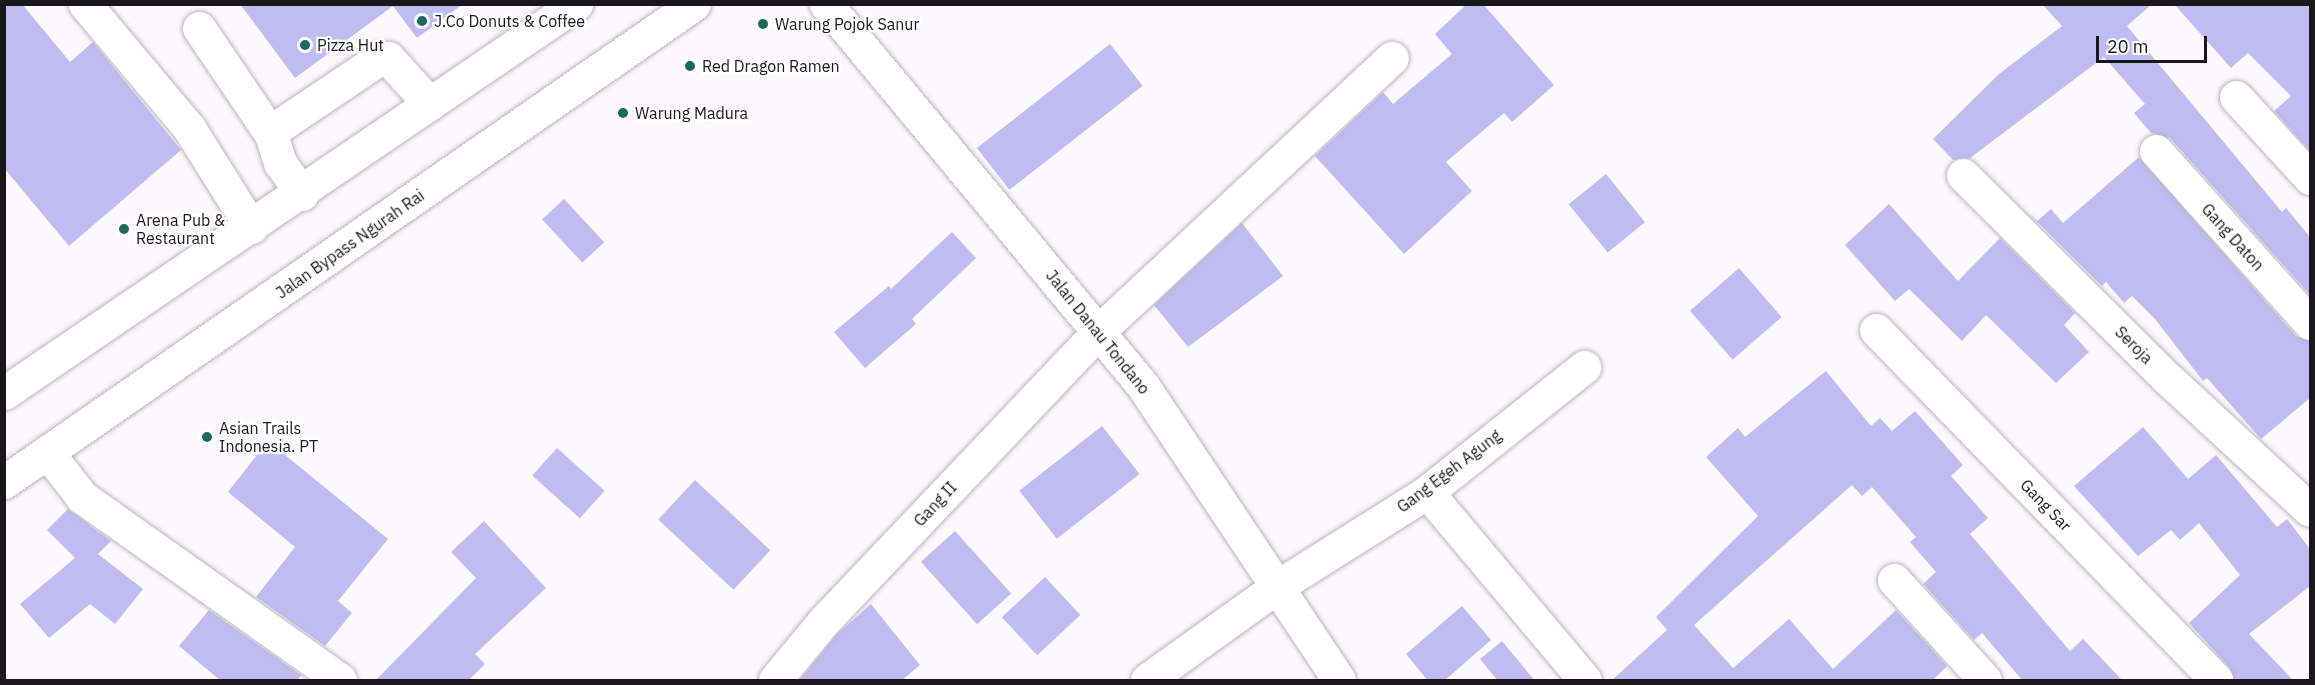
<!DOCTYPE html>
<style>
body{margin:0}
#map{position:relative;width:2315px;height:685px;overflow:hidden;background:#fcf9fe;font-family:"IBM Plex Sans",sans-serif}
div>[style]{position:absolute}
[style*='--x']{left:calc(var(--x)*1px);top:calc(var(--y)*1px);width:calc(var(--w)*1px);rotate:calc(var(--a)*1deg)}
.building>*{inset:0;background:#c0bbf1;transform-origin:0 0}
.roads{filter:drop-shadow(0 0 2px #bbb3c0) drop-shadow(0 0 2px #bbb3c0)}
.minor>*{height:33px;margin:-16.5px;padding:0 16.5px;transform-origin:16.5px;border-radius:16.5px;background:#fff}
.highway>*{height:33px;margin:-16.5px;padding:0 16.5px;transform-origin:16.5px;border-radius:16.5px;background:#fff}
.dots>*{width:16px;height:16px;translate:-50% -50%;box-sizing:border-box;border:3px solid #fff;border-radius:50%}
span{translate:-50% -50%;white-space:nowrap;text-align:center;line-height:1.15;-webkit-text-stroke:4.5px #fff;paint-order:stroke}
.poi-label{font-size:16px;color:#1a171c}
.left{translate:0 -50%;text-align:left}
.street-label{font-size:16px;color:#1a171c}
.frame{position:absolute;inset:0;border:6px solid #1a171c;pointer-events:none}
.scale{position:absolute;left:2096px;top:36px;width:111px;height:27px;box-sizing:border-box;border:3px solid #1a171c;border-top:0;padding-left:8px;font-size:18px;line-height:21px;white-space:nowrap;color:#1a171c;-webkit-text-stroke:4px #fff;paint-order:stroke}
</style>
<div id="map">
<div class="building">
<div style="clip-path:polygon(4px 4px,22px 4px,70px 62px,93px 42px,181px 150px,69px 246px,4px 168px)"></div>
<div style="clip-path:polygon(240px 4px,463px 4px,417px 38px,393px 6px,295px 78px)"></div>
<div style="clip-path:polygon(1467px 4px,1483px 4px,1554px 85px,1512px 122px,1504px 113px,1446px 162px,1472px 191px,1404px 254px,1315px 156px,1383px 92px,1393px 104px,1452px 54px,1435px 34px)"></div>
<div style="clip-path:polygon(2042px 4px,2152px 4px,2127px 26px,2282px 212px,2286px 208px,2310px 237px,2310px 295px,2170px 138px,2151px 133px,2134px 113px,2145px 104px,2104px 57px,1970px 158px,1953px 160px,1933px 139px,1999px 74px,2062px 26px)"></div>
<div style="clip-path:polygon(2174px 4px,2310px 4px,2310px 151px,2274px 111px,2291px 96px,2248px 53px,2231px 68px)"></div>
<div style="left:1110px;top:44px;width:53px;height:169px;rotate:52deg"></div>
<div style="clip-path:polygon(2139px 157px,2296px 336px,2310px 341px,2310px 398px,2261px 439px,2207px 378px,2203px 381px,2155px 319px,2132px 296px,2124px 303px,2106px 282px,2102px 286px,2026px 211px,2037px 221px,2051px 209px,2063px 223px)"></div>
<div style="left:1606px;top:174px;width:62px;height:48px;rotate:51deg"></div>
<div style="left:564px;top:199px;width:59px;height:30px;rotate:47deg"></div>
<div style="clip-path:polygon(1889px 204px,1958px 281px,2000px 238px,2075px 313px,2064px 325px,2089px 352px,2056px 383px,1986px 315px,1962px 341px,1909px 289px,1895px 301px,1845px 245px)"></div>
<div style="clip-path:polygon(1242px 223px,1283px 276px,1188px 347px,1154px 305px)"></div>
<div style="clip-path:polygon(952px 232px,976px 258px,912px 319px,916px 324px,865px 368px,834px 332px,889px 286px,891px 289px)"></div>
<div style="left:1739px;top:268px;width:65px;height:65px;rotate:49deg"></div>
<div style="clip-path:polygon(1826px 371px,1871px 426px,1880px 418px,1892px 431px,1915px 411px,1963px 465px,1951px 476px,1988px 518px,1970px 534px,2070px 651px,2083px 639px,2123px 681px,2023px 681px,1982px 633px,1974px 640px,1923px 584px,1936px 572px,1910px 542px,1916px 537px,1872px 487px,1862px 496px,1852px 485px,1694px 625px,1733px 668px,1789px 619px,1833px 669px,1896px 610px,1947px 666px,1932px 681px,1611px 681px,1667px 630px,1656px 617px,1758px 516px,1706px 457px,1738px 428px,1745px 437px)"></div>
<div style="left:1102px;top:426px;width:61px;height:105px;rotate:52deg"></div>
<div style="clip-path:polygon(2143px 427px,2188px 479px,2216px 455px,2277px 527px,2287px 519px,2310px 549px,2310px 586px,2249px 634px,2294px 681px,2234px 681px,2229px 667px,2189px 623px,2240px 575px,2199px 523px,2180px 540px,2171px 530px,2138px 556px,2074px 486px)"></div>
<div style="clip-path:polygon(268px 441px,388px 539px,338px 601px,352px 613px,325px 646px,256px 597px,295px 547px,228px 492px)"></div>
<div style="left:557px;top:448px;width:64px;height:37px;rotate:42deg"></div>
<div style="left:695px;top:480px;width:103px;height:54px;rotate:43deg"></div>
<div style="clip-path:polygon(68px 509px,111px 541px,98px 554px,143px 589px,115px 624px,90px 604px,49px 638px,20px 604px,75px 558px,47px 530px)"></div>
<div style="clip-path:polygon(484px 521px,546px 588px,475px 654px,485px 664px,468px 681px,375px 681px,476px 578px,451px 552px)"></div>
<div style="left:955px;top:531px;width:84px;height:46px;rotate:48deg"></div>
<div style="left:1045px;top:577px;width:52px;height:59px;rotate:47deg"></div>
<div style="clip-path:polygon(871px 604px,920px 665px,901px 681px,799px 681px,837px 634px)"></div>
<div style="clip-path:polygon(1462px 606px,1491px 640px,1444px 681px,1428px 681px,1406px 654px)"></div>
<div style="clip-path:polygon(209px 610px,301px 675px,297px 681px,221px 681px,179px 646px)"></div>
<div style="clip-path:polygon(1502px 641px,1535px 681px,1498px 681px,1480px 659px)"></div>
</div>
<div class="roads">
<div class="minor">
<div style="--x:85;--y:4;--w:162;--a:50"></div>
<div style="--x:189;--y:128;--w:117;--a:57.9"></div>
<div style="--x:826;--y:4;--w:496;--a:50.3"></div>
<div style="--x:1143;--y:386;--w:353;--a:56.3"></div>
<div style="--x:199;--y:28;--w:130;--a:55.9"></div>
<div style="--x:2236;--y:97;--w:110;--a:47.6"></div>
<div style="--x:2156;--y:151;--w:231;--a:48.2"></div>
<div style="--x:1963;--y:175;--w:289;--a:44.9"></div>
<div style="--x:2168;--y:379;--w:193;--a:42.7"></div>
<div style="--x:302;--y:194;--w:38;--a:-125"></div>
<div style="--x:280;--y:163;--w:28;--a:-107"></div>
<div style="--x:272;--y:136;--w:9;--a:-63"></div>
<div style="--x:276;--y:128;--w:125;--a:-33.9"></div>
<div style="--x:380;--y:58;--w:8;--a:0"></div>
<div style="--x:388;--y:58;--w:62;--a:47.6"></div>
<div style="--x:1876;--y:330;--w:488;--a:45.8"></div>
<div style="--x:47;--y:452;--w:57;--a:52.1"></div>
<div style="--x:82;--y:497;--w:316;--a:35.3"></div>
<div style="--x:1427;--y:492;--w:246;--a:50"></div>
<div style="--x:1894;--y:580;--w:135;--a:47.7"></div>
<div style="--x:775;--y:680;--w:75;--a:-50.4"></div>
<div style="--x:823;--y:622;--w:402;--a:-46.5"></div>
<div style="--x:1100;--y:330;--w:399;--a:-43"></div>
<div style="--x:1147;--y:680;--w:161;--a:-35.7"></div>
<div style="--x:1278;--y:586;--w:176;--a:-32.2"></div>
<div style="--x:1427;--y:492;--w:201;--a:-38.5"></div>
</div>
<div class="highway">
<div style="--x:4;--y:393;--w:692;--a:-34.22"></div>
<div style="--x:4;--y:482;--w:839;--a:-34.71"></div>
</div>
</div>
<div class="dots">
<div style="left:422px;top:21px;background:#1d6863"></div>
<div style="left:763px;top:24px;background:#1d6863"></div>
<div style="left:305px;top:45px;background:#1d6863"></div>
<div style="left:690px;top:66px;background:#1d6863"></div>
<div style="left:623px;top:113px;background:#1d6863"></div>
<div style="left:124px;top:229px;background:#1d6863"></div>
<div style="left:207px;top:437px;background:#1d6863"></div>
</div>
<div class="poi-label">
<span class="left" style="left:434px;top:21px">J.Co Donuts &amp; Coffee</span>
<span class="left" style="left:775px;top:24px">Warung Pojok Sanur</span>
<span class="left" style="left:317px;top:45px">Pizza Hut</span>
<span class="left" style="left:702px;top:66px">Red Dragon Ramen</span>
<span class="left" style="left:635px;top:113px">Warung Madura</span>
<span class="left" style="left:136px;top:229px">Arena Pub &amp;<br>Restaurant</span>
<span class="left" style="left:219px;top:437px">Asian Trails<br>Indonesia. PT</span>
</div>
<div class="street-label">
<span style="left:2233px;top:237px;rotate:48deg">Gang Daton</span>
<span style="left:350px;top:244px;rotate:-35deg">Jalan Bypass Ngurah Rai</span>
<span style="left:1098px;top:332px;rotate:51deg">Jalan Danau Tondano</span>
<span style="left:2134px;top:345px;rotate:45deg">Seroja</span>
<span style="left:1449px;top:471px;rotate:-37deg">Gang Egeh Agung</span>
<span style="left:935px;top:504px;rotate:-47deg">Gang II</span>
<span style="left:2046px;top:505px;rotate:46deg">Gang Sar</span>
</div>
<div class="frame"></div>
<div class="scale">20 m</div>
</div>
